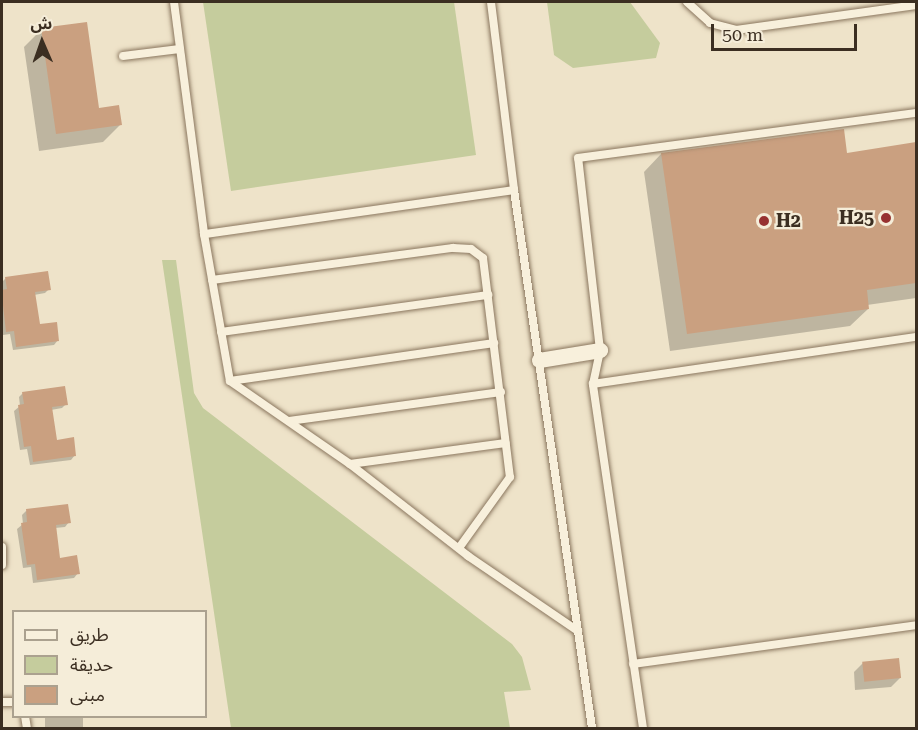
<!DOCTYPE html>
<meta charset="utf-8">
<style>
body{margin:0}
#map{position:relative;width:918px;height:730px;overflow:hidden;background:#eee3c9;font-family:"Roboto Serif","Noto Sans Arabic",serif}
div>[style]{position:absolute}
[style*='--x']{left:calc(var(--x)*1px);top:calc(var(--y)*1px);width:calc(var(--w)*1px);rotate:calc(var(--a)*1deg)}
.green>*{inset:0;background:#c5cc9d}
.shadow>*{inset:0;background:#0003;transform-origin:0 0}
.building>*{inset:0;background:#caa080;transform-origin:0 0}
.roads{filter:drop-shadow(0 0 2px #8a765e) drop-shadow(0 0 2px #8a765e)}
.lane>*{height:8px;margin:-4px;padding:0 4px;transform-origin:4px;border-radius:4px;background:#f8f0dc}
.street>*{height:15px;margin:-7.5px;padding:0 7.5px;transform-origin:7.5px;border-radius:7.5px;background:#f8f0dc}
.dots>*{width:16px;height:16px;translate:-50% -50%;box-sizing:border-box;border:3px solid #f5edd9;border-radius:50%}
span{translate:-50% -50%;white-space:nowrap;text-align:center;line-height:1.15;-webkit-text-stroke:4.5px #f5edd9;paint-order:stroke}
.poi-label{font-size:18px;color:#3b2e21;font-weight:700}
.right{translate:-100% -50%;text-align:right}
.left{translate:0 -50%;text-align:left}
.frame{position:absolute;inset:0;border:3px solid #3b2e21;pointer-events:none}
.legend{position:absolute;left:12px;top:610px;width:195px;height:108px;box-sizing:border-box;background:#f5edd9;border:2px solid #aba18f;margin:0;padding:8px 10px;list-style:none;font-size:18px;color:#3b2e21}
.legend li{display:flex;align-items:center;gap:12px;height:30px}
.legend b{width:30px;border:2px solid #aba18f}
.north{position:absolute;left:12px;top:12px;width:60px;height:60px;-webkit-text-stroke:4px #f5edd9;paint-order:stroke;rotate:358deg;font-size:16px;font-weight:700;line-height:24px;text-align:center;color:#3b2e21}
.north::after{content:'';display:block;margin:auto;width:21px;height:27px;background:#3b2e21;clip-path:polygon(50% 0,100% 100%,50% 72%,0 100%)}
.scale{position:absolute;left:711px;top:24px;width:146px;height:27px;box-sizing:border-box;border:3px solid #3b2e21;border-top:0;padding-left:8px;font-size:18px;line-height:21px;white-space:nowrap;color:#3b2e21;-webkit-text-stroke:4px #f5edd9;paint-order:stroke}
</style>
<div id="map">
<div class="green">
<div style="clip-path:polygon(203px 2px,454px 2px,476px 155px,231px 191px)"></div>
<div style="clip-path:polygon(547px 2px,630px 2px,660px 43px,656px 58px,573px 68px,554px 55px)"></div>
<div style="clip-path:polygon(162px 260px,176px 260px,194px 393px,203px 408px,512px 644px,522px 657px,531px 690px,504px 692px,510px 728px,231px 728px)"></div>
</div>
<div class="shadow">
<div style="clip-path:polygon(42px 29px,98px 110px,121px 124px,103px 142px,39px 151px,24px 47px)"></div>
<div style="clip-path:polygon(916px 143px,916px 298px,867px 305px,868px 309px,850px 326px,670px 351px,644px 172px,661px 154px,846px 154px)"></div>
<div style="clip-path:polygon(6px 278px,49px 289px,45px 293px,34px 295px,39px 326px,58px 340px,54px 345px,13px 350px,10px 334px,3px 335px,2px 327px,2px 282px)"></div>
<div style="clip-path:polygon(23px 393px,66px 404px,62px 408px,51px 410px,56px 441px,75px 455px,71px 460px,30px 465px,27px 449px,20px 450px,14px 411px,20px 406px,19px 397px)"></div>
<div style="clip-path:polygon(26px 511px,69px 522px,65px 527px,55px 528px,59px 559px,78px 573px,74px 578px,33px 583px,31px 567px,23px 568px,17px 529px,23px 524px,22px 515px)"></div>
<div style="clip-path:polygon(863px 663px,900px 678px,891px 687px,855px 690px,854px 672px)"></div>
<div style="left:45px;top:716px;width:38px;height:12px"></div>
</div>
<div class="building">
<div style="clip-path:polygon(87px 22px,99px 108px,119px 105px,122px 125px,56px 134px,41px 28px)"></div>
<div style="clip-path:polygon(844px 129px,847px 153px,916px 142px,916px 283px,867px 290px,869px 309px,687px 334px,661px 153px)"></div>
<div style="clip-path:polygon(48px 271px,51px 290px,35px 292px,40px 324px,57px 322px,59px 341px,16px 347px,14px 331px,6px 332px,2px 296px,2px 290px,7px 289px,5px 277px)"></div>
<div style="clip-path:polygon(65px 386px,68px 405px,52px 407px,57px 440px,74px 437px,76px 456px,33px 462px,31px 446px,24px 447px,18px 405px,24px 404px,22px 392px)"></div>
<div style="clip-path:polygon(68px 504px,71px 523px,56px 525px,60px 558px,77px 555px,80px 574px,37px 580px,35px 564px,27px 565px,21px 523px,27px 522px,26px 509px)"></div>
<div style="left:899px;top:658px;width:20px;height:37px;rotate:84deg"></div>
</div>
<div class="roads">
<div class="lane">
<div style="--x:174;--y:2;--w:234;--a:82.6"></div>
<div style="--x:491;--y:2;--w:189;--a:83"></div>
<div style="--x:514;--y:190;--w:544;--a:81.75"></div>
<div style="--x:687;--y:2;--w:31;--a:42"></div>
<div style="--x:710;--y:23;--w:27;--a:15"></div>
<div style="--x:736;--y:30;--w:182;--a:-7.9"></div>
<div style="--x:123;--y:56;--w:57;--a:-7"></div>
<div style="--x:514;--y:190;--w:313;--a:171.9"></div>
<div style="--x:204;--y:234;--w:149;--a:80"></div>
<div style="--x:230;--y:381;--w:146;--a:34.7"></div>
<div style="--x:350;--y:464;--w:150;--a:37.9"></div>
<div style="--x:468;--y:556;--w:133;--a:34.3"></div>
<div style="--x:212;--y:280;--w:243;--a:-7.6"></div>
<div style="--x:453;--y:248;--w:18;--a:3"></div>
<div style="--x:471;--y:249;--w:15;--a:37"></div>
<div style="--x:483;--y:258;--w:221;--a:83"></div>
<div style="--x:510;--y:477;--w:87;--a:125.7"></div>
<div style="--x:221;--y:332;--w:270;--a:-7.9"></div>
<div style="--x:230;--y:381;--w:267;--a:-8.2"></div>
<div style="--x:593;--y:384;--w:326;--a:-8.3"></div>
<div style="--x:289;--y:421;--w:214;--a:-7.8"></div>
<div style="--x:350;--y:464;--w:157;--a:-7.7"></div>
<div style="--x:2;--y:547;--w:18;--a:90"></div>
<div style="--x:633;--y:664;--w:286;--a:-7.8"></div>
<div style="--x:2;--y:702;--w:12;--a:0"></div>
<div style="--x:25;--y:716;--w:12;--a:81"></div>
<div style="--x:643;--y:728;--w:348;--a:-98.3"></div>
<div style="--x:593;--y:384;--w:35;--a:-78"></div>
<div style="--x:600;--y:350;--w:193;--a:-96.5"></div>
<div style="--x:578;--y:158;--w:341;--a:-7.6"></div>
</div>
<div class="street">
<div style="--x:539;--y:360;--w:62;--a:-9.3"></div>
</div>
</div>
<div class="dots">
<div style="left:886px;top:218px;background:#973130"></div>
<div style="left:764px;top:221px;background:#973130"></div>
</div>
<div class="poi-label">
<span class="right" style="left:874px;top:218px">H25</span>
<span class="left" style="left:776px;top:221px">H2</span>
</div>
<div class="frame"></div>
<ul class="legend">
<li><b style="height:8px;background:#f8f0dc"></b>طريق</li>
<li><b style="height:16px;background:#c5cc9d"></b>حديقة</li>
<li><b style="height:16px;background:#caa080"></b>مبنى</li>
</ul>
<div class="north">ش</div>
<div class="scale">50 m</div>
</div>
